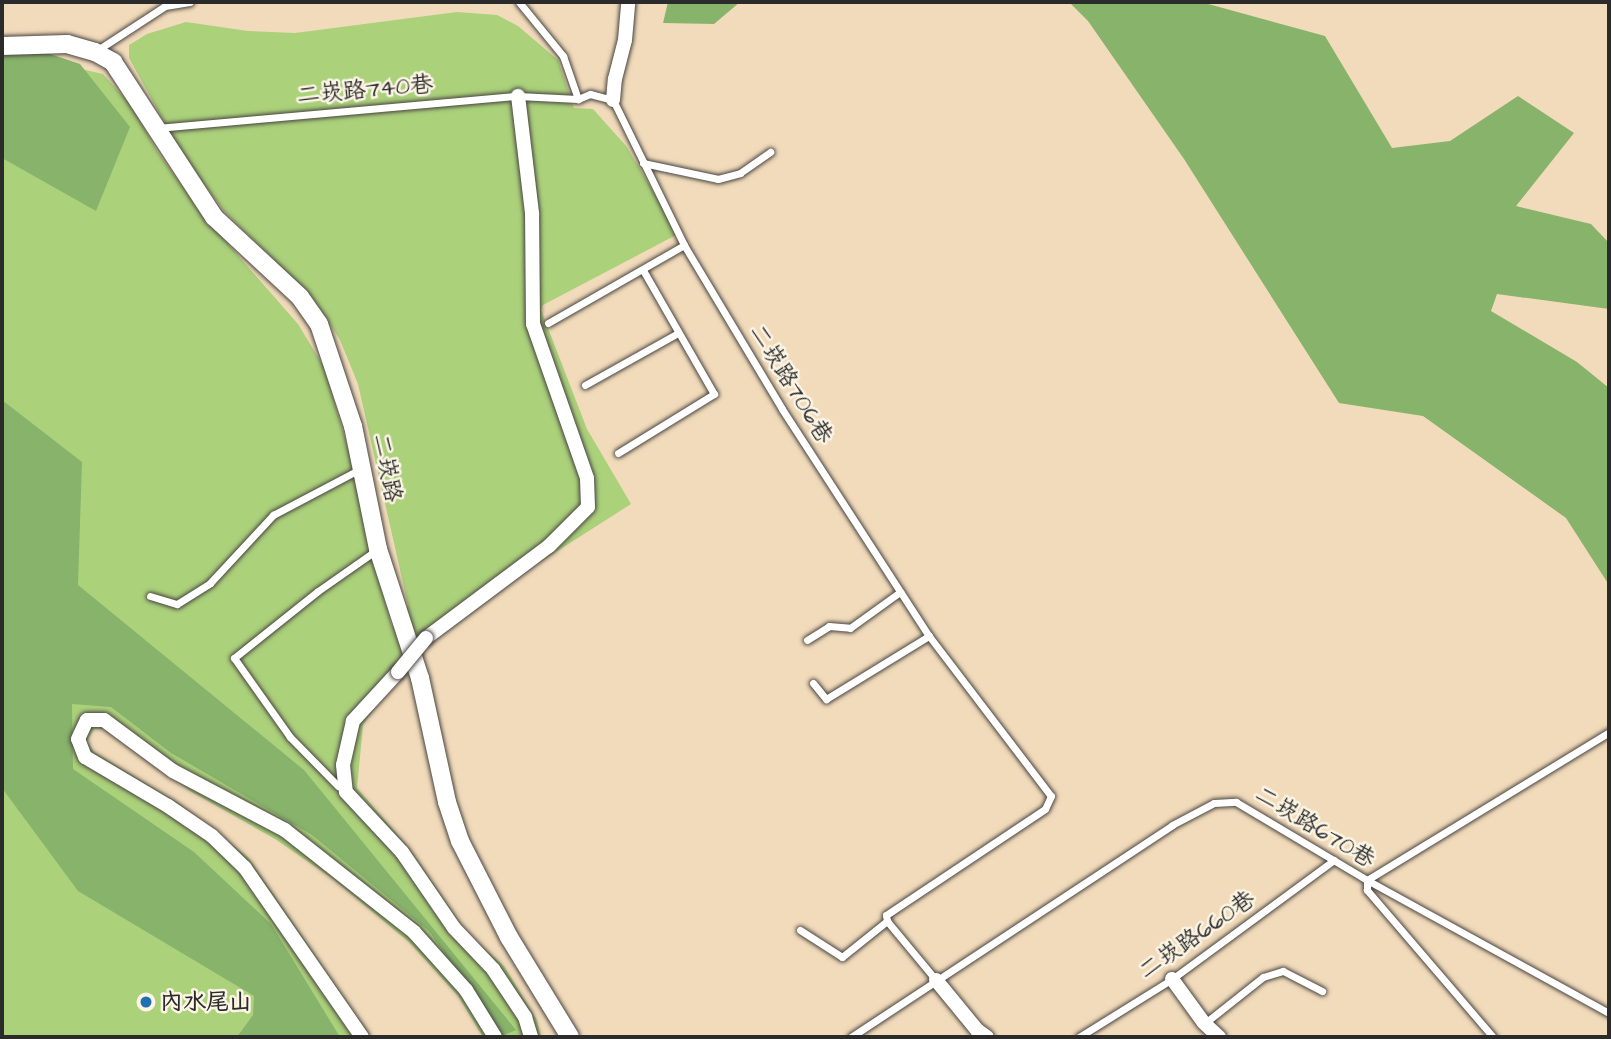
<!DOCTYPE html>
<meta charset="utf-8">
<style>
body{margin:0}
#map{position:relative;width:1611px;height:1039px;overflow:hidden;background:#f2dbbb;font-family:"Architects Daughter","LXGW WenKai TC",sans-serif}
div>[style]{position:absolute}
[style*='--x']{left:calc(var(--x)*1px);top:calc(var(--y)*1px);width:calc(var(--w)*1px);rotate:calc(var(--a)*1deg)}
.green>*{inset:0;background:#abd17b}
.forest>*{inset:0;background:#88b36b}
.roads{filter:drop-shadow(0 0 2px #494541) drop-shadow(0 0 2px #494541)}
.service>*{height:7px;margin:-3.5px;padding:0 3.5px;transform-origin:3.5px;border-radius:3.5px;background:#fff}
.minor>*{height:14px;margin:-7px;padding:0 7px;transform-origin:7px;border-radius:7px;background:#fff}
.tertiary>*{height:18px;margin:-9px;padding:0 9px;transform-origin:9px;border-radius:9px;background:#fff}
.bridges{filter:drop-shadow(0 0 2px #494541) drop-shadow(0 0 2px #494541)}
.minor-bridge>*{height:14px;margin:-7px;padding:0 7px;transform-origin:7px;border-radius:7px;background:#fff}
.dots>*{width:19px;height:19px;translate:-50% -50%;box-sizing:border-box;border:4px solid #fcf5e5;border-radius:50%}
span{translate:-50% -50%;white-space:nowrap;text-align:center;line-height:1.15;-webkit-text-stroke:5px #fcf5e5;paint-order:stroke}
.street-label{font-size:23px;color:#2b2b2b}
.poi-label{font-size:23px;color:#2b2b2b;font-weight:700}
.left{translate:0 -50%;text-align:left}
.frame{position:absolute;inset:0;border:4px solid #2b2b2b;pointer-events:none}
</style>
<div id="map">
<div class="green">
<div style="clip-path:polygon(457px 12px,497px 15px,518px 26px,558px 60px,574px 108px,593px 109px,627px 147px,678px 234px,543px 305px,541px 310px,587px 429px,631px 504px,534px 566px,422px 650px,397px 676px,363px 725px,357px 788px,410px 849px,466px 932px,504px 966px,537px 1020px,541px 1037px,483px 1037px,458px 996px,410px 943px,333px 879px,275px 839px,190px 791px,107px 729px,94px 729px,87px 741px,94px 752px,180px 804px,248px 857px,371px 1037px,2px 1037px,2px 108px,68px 66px,103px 74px,131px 105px,157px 151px,201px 213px,298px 324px,324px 367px,353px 465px,364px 525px,392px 627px,408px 605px,358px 384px,340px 340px,313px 298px,224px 211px,182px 154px,129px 58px,129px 45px,147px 34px,186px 22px,248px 31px,295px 33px)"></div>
</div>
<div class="forest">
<div style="clip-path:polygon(668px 2px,740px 2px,714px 24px,663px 23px)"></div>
<div style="clip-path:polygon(1069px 2px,1201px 2px,1325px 36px,1392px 148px,1450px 141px,1518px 96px,1574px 133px,1516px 206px,1591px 224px,1609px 243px,1609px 309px,1497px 294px,1491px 311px,1577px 362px,1609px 388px,1609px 585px,1566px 518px,1423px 416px,1339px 403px,1184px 159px,1088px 21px)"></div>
<div style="clip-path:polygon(2px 38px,80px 64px,130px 127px,96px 211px,2px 158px)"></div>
<div style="clip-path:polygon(2px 400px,82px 462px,78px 585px,304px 770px,516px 1030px,502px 1036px,429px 931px,312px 835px,171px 753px,111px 707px,72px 704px,73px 769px,194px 852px,271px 924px,340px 1037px,237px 1037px,253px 1015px,254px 996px,78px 891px,2px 788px)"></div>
</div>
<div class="roads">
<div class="service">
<div style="--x:519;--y:2;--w:70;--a:50.8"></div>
<div style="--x:563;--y:56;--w:46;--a:70.8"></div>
<div style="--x:96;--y:51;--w:82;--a:-33.1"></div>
<div style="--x:165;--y:6;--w:25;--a:-9"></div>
<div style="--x:157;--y:128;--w:362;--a:-5.1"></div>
<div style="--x:518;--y:96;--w:60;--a:2.9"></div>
<div style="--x:578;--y:99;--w:13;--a:-23"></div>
<div style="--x:590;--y:94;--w:24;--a:15"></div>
<div style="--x:613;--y:100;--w:161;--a:63.9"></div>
<div style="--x:684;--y:245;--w:191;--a:59.1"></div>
<div style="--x:782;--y:409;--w:270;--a:57.1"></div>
<div style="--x:929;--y:636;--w:201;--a:52.7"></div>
<div style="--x:1051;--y:796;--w:14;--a:115"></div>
<div style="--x:1045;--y:809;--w:191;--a:146.3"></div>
<div style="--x:886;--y:915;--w:6;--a:81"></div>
<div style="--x:887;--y:921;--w:77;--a:50.3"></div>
<div style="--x:643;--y:163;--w:77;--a:12"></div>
<div style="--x:718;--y:179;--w:23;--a:-15"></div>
<div style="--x:740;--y:173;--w:37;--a:-35"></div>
<div style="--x:548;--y:323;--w:157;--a:-29.8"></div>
<div style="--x:585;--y:385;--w:107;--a:-29.2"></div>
<div style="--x:618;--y:453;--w:113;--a:-31.6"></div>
<div style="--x:714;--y:394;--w:143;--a:-119.8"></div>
<div style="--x:150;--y:596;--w:28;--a:17"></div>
<div style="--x:177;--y:604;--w:39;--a:-32"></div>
<div style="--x:210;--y:583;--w:93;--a:-47.2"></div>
<div style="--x:273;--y:515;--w:101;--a:-27.8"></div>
<div style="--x:807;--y:640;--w:26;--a:-32"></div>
<div style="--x:829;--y:626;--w:21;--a:5"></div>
<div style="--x:850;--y:628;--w:62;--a:-35.8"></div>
<div style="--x:813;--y:683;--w:21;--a:51"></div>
<div style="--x:826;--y:699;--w:121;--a:-31.5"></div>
<div style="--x:338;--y:786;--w:69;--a:-134.4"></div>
<div style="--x:290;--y:737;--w:97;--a:-125.3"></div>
<div style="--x:234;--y:658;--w:107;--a:-38.6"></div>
<div style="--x:318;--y:591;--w:73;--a:-35"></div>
<div style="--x:800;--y:930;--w:50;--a:32.7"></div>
<div style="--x:842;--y:957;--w:58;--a:-38.7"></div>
<div style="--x:1205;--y:1023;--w:74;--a:-38.4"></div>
<div style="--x:1263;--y:977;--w:21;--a:-17"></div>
<div style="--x:1283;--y:971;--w:44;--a:27.1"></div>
<div style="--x:851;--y:1037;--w:385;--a:-33.4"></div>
<div style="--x:1172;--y:825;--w:47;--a:-27.6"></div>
<div style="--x:1214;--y:803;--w:22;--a:-3"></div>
<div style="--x:1236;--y:802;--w:152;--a:30.8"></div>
<div style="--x:1367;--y:880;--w:276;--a:28.8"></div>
<div style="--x:1079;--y:1037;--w:110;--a:-31.9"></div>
<div style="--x:1172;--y:979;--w:201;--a:-36.3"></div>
<div style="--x:1493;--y:1037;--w:194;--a:-130.6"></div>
<div style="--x:1367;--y:890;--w:10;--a:-90"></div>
<div style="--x:1367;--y:880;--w:284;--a:-31.4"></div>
</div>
<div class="minor">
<div style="--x:613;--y:100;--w:21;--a:-85"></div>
<div style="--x:615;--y:79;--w:40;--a:-75.6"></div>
<div style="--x:625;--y:40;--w:38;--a:-85"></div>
<div style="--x:426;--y:638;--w:154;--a:-36.8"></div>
<div style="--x:549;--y:546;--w:55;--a:-45"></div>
<div style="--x:588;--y:507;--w:29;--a:-92"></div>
<div style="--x:587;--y:478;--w:163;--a:-109.3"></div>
<div style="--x:533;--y:324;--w:111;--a:-90.5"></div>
<div style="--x:532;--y:213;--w:118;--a:-96.8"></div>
<div style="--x:398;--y:672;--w:67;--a:132.6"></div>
<div style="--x:353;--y:721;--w:45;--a:102.8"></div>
<div style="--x:343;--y:765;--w:27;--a:84"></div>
<div style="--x:346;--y:792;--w:82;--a:47"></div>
<div style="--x:402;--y:852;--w:92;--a:55.6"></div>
<div style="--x:454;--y:928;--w:57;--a:46.4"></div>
<div style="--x:493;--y:969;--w:58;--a:56.3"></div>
<div style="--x:525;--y:1017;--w:21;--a:73"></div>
<div style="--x:1172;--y:979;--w:54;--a:54"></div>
<div style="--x:1204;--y:1023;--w:21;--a:43"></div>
<div style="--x:936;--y:980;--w:65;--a:50.6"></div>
<div style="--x:977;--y:1030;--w:12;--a:35"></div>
<div style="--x:362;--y:1037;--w:206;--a:-124.7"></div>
<div style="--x:245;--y:868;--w:46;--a:-135.9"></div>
<div style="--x:212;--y:836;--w:53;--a:-145.7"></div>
<div style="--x:168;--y:806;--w:96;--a:-149.4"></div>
<div style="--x:85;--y:757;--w:19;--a:-111"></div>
<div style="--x:78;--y:739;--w:21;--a:-65"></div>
<div style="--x:87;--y:720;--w:17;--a:0"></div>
<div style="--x:104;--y:720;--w:86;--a:36.5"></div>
<div style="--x:173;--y:771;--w:127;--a:27.8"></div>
<div style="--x:285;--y:830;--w:164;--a:38.3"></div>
<div style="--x:414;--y:932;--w:78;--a:48.1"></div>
<div style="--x:466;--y:990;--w:55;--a:58.3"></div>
</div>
<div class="tertiary">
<div style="--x:2;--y:46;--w:65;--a:-1.8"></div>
<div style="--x:67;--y:44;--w:29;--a:16"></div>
<div style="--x:95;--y:52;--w:21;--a:29"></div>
<div style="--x:113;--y:62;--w:185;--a:56.9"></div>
<div style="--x:214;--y:217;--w:117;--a:42.9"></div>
<div style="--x:300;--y:297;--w:33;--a:55"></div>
<div style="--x:319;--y:324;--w:108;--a:71.6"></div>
<div style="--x:353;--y:426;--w:126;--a:78.5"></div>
<div style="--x:378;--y:549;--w:136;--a:72"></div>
<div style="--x:420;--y:678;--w:127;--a:77.7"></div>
<div style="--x:447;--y:802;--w:41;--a:71.6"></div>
<div style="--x:460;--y:841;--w:108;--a:63"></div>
<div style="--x:509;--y:937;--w:117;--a:58.6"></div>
</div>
</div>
<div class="bridges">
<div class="minor-bridge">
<div style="--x:398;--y:672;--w:44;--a:-50.5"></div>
</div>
</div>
<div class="dots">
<div style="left:146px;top:1002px;background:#1f6fb2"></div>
</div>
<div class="street-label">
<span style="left:365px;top:90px;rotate:-5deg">二崁路740巷</span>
<span style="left:791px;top:384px;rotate:58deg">二崁路706巷</span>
<span style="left:387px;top:468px;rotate:79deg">二崁路</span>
<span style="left:1315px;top:827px;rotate:31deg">二崁路670巷</span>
<span style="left:1197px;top:935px;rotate:-35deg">二崁路660巷</span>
</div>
<div class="poi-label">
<span class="left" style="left:160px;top:1002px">內水尾山</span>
</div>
<div class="frame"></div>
</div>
